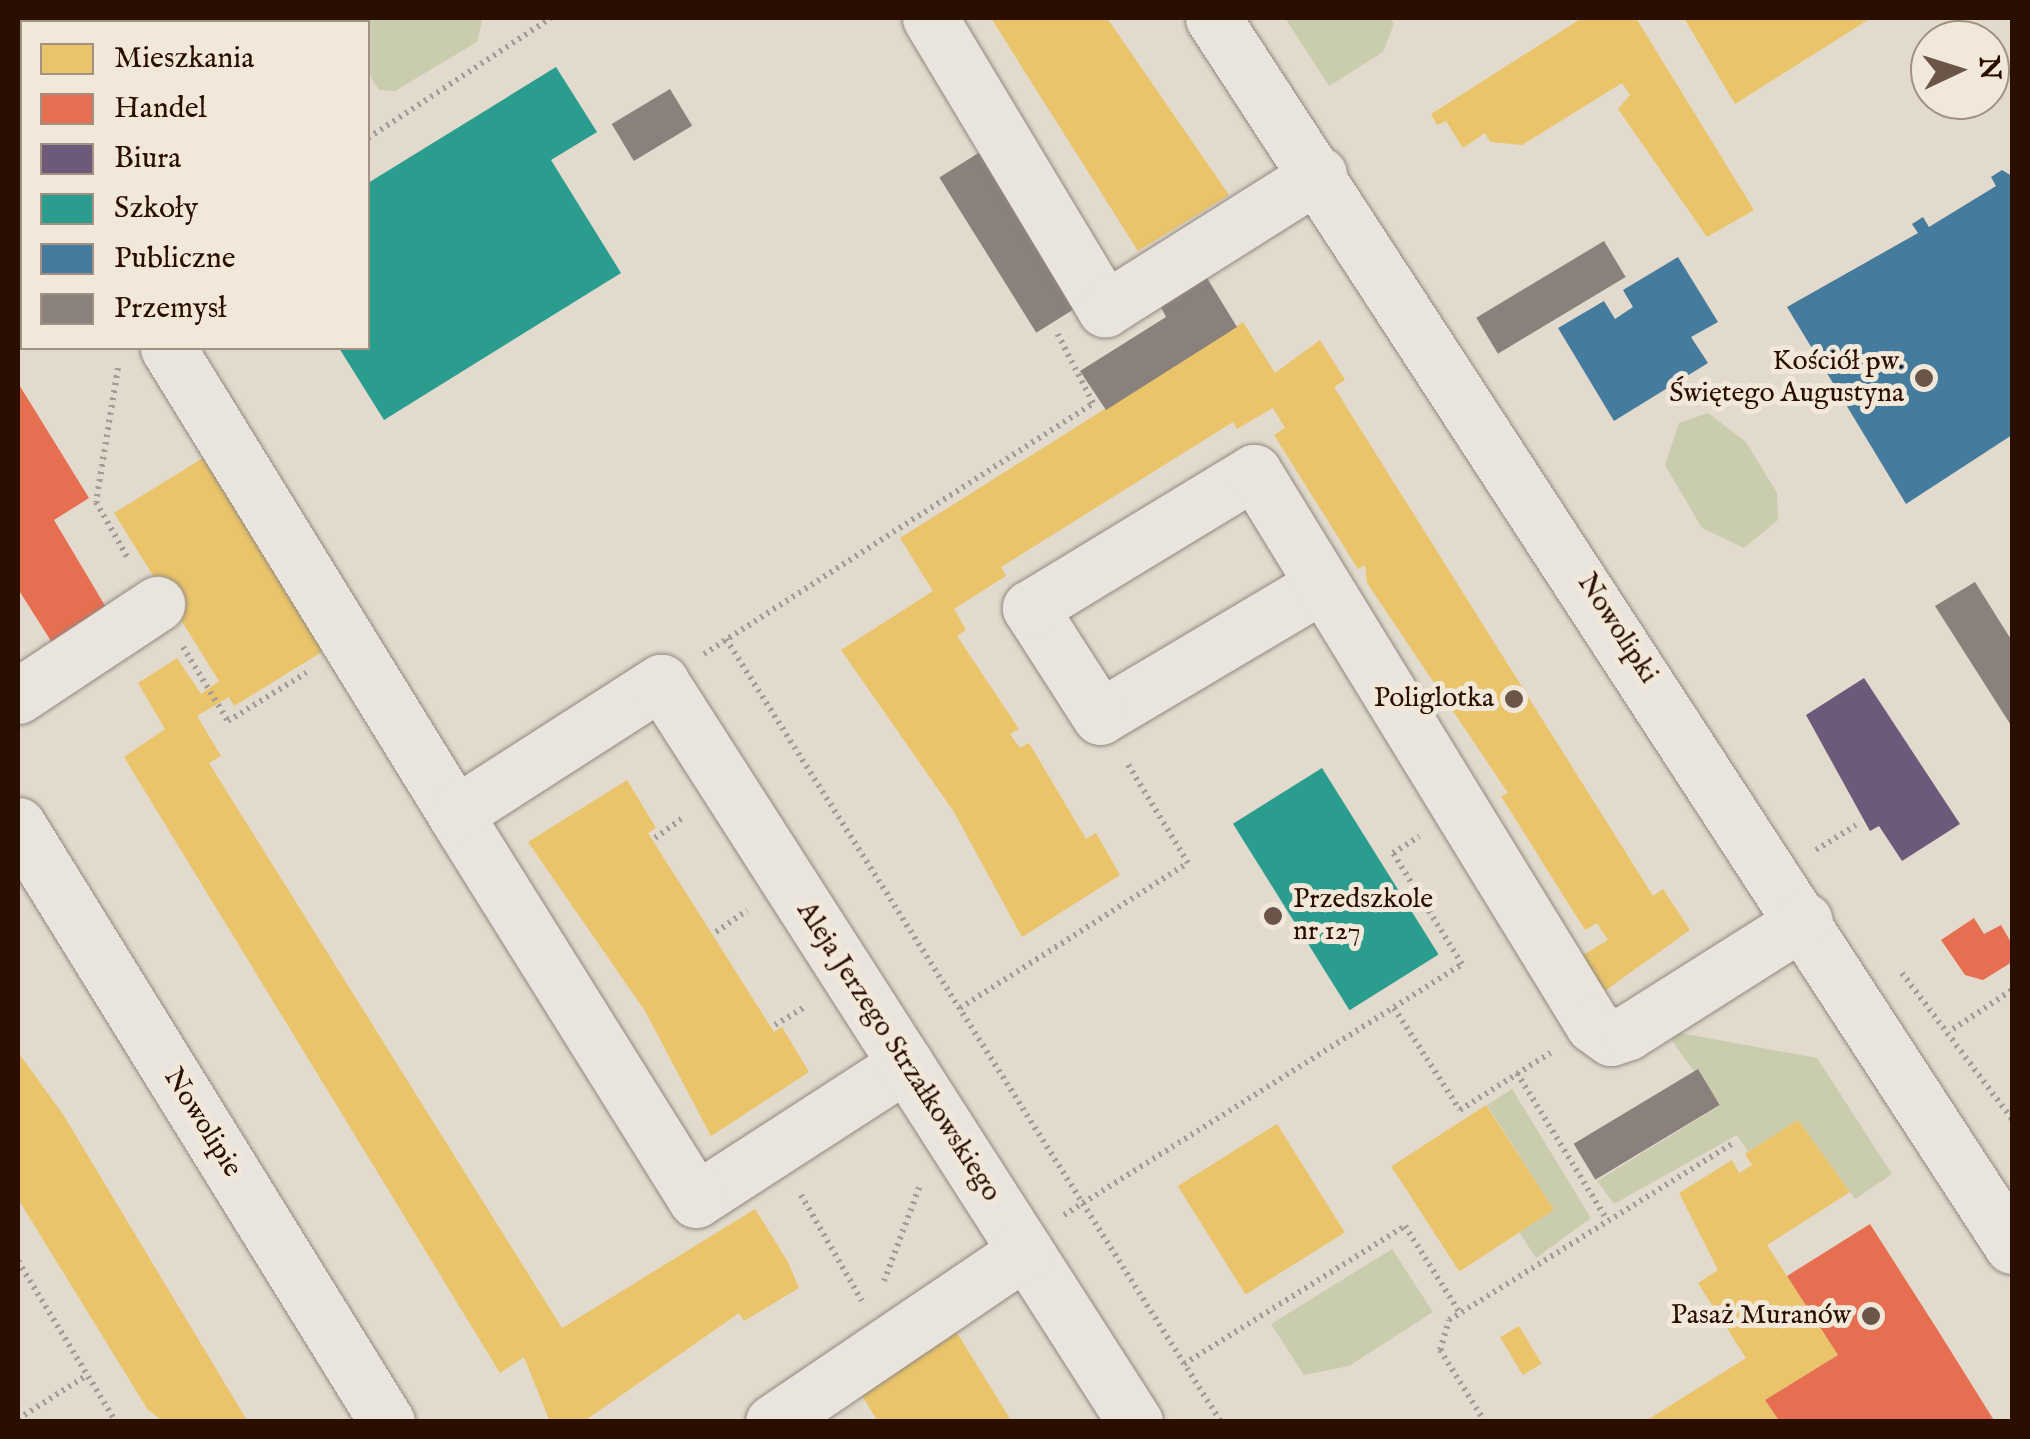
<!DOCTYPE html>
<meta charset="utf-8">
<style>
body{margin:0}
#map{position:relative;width:2030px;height:1439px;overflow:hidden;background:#e2dacd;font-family:"IM FELL English",serif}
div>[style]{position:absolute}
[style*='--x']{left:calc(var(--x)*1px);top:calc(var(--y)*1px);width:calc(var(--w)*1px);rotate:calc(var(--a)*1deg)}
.green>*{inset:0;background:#caccae}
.homes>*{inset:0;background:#e9c46a;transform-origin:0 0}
.shops>*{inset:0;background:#e76f51}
.offices>*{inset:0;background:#6d597a}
.schools>*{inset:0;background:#2a9d8f;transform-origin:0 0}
.public>*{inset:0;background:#457b9d}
.industry>*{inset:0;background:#8a817c;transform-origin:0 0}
.path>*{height:6px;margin-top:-3px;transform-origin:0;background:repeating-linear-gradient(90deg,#a39d97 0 2.5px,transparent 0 7.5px)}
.roads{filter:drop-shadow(0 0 2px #91887f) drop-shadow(0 0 2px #91887f)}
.minor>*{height:55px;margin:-27.5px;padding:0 27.5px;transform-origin:27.5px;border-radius:27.5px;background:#e9e4de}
.dots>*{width:28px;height:28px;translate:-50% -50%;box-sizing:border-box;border:5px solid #f2e8d9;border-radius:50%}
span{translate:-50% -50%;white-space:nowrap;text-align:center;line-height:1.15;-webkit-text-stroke:10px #f2e8d9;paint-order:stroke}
.poi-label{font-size:28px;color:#2b0e02}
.right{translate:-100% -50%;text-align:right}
.left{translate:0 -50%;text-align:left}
.street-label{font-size:28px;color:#2b0e02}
.frame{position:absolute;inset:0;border:20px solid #2b0e02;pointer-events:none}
.legend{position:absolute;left:20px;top:20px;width:350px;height:330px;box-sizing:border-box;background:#f2e8d9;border:2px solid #a29183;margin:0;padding:12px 18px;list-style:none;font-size:30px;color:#2b0e02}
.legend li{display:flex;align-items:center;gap:20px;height:50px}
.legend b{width:50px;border:2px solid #a29183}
.north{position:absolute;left:1910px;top:20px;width:100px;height:100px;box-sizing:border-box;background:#f2e8d9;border:2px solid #a29183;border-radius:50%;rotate:86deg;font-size:28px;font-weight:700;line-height:40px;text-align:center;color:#2b0e02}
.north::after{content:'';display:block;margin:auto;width:35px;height:45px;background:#6b5549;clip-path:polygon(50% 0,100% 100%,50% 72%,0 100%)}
</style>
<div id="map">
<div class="green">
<div style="clip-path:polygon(1285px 18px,1390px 18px,1394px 24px,1383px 52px,1329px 86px)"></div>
<div style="clip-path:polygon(335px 21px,480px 18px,482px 21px,477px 42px,395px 91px,379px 90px,368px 72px,368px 22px)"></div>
<div style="clip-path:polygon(1708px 413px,1746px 442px,1777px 493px,1778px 520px,1744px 548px,1702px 528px,1665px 465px,1679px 423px)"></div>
<div style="clip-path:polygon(1664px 1030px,1817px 1058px,1892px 1174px,1855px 1199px,1798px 1120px,1748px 1152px,1737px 1135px,1614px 1204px,1597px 1181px,1719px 1106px)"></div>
<div style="clip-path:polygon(1512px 1089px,1591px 1218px,1536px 1258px,1519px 1232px,1554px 1210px,1487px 1105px)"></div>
<div style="clip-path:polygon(1392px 1249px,1433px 1312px,1349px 1366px,1304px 1375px,1271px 1324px)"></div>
</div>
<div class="homes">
<div style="clip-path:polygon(991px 18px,1107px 18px,1229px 195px,1138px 251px)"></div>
<div style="clip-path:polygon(1582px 18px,1636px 18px,1754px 210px,1707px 237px,1618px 109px,1630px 95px,1622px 83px,1522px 145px,1490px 142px,1485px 133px,1463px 148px,1446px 121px,1437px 125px,1431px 114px)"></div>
<div style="clip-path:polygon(1684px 18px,1871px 18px,1735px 104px)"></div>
<div style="left:22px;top:205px;width:115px;height:5px;rotate:90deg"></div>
<div style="clip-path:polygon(1243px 322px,1275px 373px,1320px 340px,1345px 380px,1334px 387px,1653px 896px,1663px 889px,1690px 930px,1599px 995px,1576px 959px,1608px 940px,1597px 923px,1585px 930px,1501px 796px,1508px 793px,1367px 583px,1365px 565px,1358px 569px,1274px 435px,1285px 428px,1273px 408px,1237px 429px,1233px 422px,1001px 567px,1006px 576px,954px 609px,966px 630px,957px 636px,1019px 729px,1010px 734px,1020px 748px,1029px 743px,1086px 839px,1096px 833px,1120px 875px,1022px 937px,954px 812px,841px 650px,933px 591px,900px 538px)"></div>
<div style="clip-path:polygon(203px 458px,325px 650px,234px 706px,229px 697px,197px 716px,221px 756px,209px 763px,562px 1328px,755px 1209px,788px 1262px,799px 1288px,744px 1321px,739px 1313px,583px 1422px,550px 1422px,524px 1357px,500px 1373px,124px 757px,165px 729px,138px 683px,177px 658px,201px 694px,219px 681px,114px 513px)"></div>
<div style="clip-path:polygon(627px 780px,656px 828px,648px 833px,774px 1032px,782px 1027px,809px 1072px,711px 1136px,645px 1011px,528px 842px)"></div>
<div style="clip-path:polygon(18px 1052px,64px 1116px,248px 1422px,164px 1422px,148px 1410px,18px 1199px)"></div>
<div style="left:1486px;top:1105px;width:125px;height:113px;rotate:57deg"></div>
<div style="clip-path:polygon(1798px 1120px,1850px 1192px,1767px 1245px,1838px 1355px,1765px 1400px,1780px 1422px,1644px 1422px,1746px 1358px,1698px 1283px,1718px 1270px,1679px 1193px,1732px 1160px,1739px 1173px,1752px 1165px,1745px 1154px)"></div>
<div style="left:1277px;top:1124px;width:128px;height:117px;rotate:58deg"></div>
<div style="left:1519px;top:1326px;width:44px;height:22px;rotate:59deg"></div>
<div style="clip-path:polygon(954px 1328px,1012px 1422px,878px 1422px,858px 1389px)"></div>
</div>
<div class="shops">
<div style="clip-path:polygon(18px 383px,89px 498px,54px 520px,107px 609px,53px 644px,18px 589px)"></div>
<div style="clip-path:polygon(1974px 918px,1984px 934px,2001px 925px,2012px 944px,2012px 962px,1983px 980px,1965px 975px,1941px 940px)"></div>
<div style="clip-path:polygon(1870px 1224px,1937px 1329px,1995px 1422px,1780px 1422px,1765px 1400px,1838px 1355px,1787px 1276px)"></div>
</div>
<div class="offices">
<div style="clip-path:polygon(1864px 678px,1960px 824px,1902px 861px,1879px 826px,1870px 831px,1806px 715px)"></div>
</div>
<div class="schools">
<div style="clip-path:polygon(556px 67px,597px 132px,551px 160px,621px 273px,384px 420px,339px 348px,368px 348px,368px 183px)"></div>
<div style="left:1322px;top:768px;width:220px;height:105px;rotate:58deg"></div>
</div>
<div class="public">
<div style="clip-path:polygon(2002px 170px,2012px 176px,2012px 435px,1906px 504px,1787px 307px,1918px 233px,1912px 224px,1923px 217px,1929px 227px,1996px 186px,1991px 177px)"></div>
<div style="clip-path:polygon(1678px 257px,1718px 322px,1691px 337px,1708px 363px,1614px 421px,1558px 328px,1604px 301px,1615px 319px,1633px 307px,1623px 290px)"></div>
</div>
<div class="industry">
<div style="left:670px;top:89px;width:43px;height:68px;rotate:59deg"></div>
<div style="left:980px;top:152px;width:183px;height:48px;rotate:58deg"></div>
<div style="left:1604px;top:241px;width:42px;height:149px;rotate:59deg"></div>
<div style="clip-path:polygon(1207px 278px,1237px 327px,1106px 410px,1080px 371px,1166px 317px,1161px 307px)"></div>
<div style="clip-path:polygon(1975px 582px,2012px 641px,2012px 727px,1935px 606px)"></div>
<div style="left:1698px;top:1069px;width:42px;height:145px;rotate:59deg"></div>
</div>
<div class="path">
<div style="--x:368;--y:138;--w:219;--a:-33.3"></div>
<div style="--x:118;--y:368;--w:136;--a:99.3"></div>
<div style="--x:96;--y:502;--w:67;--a:60.4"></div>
<div style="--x:726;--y:639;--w:926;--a:57.7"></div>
<div style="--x:183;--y:647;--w:87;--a:58.7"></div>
<div style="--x:228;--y:721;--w:92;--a:-31.6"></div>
<div style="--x:704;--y:654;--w:463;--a:-32.8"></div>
<div style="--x:1093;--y:403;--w:79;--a:-117.2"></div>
<div style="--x:655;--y:838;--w:36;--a:-36"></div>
<div style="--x:1816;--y:850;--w:47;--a:-32"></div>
<div style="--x:716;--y:932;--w:38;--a:-35"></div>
<div style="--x:1902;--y:973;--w:183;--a:53"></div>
<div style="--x:960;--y:1008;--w:270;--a:-32.5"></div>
<div style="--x:1188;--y:863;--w:119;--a:-121.3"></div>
<div style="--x:1394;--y:1008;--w:121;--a:57.1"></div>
<div style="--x:1460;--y:1110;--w:107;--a:-32.3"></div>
<div style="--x:775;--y:1025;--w:37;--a:-31"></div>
<div style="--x:1953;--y:1029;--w:71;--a:-33.5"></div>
<div style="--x:1517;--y:1073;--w:172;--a:58.5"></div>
<div style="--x:801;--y:1195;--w:122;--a:60.1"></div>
<div style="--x:1064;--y:1215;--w:471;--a:-32.2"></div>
<div style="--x:1462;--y:964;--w:131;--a:-121.9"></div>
<div style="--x:1393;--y:853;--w:31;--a:-32"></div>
<div style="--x:18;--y:1261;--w:188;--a:58.7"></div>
<div style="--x:884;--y:1281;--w:103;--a:-69.4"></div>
<div style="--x:1184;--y:1364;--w:261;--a:-32"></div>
<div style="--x:1405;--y:1226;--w:103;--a:57.7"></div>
<div style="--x:18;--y:1419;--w:82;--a:-32.5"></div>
<div style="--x:1485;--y:1422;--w:85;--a:-122"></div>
<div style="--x:1440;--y:1350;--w:31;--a:-73"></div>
<div style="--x:1449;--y:1320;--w:333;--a:-31.9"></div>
</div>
<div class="roads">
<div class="minor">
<div style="--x:930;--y:18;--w:340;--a:59"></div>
<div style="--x:1105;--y:309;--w:253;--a:-32.2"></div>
<div style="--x:1213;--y:18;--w:1465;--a:56.95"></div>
<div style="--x:153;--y:22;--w:9;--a:-27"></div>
<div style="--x:18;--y:102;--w:5;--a:-37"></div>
<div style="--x:168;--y:348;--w:547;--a:58.37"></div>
<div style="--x:1322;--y:585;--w:258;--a:149.3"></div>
<div style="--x:1100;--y:717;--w:130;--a:-122.7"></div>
<div style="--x:1030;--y:608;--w:262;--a:-31.3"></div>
<div style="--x:1254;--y:472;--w:649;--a:58.49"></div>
<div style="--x:1593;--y:1025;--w:22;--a:36"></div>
<div style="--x:1611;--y:1038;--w:18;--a:-19"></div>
<div style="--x:1628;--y:1032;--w:209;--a:-32.3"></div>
<div style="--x:18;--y:696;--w:167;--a:-33.5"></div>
<div style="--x:18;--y:825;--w:702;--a:58.28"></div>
<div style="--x:906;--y:1064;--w:250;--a:147.1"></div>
<div style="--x:696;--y:1200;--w:455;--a:-122"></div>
<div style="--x:455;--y:814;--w:245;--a:-32.7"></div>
<div style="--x:661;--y:682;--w:879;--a:57.36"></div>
<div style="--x:773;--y:1422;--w:305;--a:-34.1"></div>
</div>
</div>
<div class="dots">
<div style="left:1924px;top:378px;background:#6b5549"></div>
<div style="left:1514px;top:699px;background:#6b5549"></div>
<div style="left:1273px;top:916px;background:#6b5549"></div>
<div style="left:1871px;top:1316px;background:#6b5549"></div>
</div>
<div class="poi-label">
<span class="right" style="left:1904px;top:378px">Kościół pw.<br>Świętego Augustyna</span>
<span class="right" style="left:1494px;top:699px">Poliglotka</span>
<span class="left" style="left:1293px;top:916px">Przedszkole<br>nr 127</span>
<span class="right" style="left:1851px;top:1316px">Pasaż Muranów</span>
</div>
<div class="street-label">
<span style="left:1617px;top:629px;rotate:57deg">Nowolipki</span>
<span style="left:898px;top:1052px;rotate:57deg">Aleja Jerzego Strzałkowskiego</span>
<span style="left:202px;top:1123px;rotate:58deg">Nowolipie</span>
</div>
<div class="frame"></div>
<ul class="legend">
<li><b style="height:28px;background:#e9c46a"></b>Mieszkania</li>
<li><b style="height:28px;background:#e76f51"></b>Handel</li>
<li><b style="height:28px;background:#6d597a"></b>Biura</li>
<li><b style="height:28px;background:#2a9d8f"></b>Szkoły</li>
<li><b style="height:28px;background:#457b9d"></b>Publiczne</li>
<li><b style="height:28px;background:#8a817c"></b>Przemysł</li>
</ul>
<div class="north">N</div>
</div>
